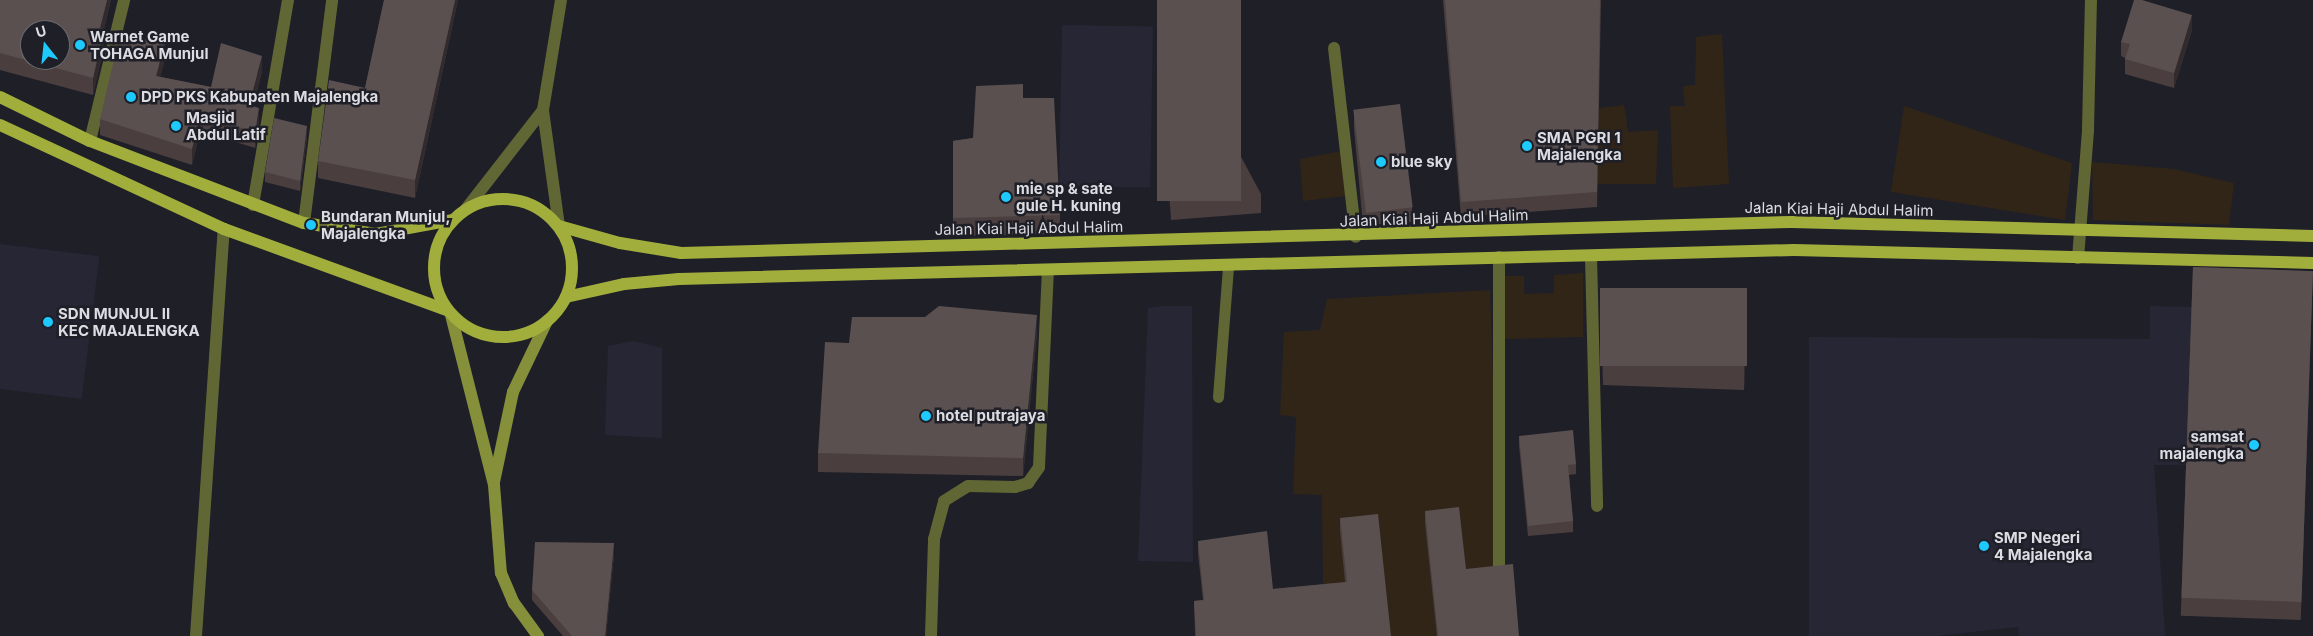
<!DOCTYPE html>
<style>
body{margin:0}
#map{position:relative;width:2313px;height:636px;overflow:hidden;background:#1f1f28;font-family:Inter,sans-serif}
div>[style]{position:absolute}
[style*='--x']{left:calc(var(--x)*1px);top:calc(var(--y)*1px);width:calc(var(--w)*1px);rotate:calc(var(--a)*1deg)}
.commercial>*{inset:0;background:#312517}
.built>*{inset:0;background:#272635;transform-origin:0 0}
.lane>*{height:11px;margin:-5.5px;padding:0 5.5px;transform-origin:5.5px;border-radius:5.5px;background:#616734}
.street>*{height:12px;margin:-6px;padding:0 6px;transform-origin:6px;border-radius:6px;background:#616734}
.secondary>*{height:12px;margin:-6px;padding:0 6px;transform-origin:6px;border-radius:6px;background:#868f39}
.primary>*{height:12px;margin:-6px;padding:0 6px;transform-origin:6px;border-radius:6px;background:#a2ae3b}
.primary>.ring{margin:-6px;padding:0;box-sizing:content-box;background:none;border:12px solid #a2ae3b;border-radius:50%}
.wall>*{inset:0;background:#4a3f3e;transform-origin:0 0}
.shaded-wall>*{inset:0;background:#322b2e}
.building>*{inset:0;background:#5a5050;transform-origin:0 0}
.dots>*{width:14px;height:14px;translate:-50% -50%;box-sizing:border-box;border:2px solid #1f1f28;border-radius:50%}
span{translate:-50% -50%;white-space:nowrap;text-align:center;line-height:1.15;-webkit-text-stroke:5px #1f1f28;paint-order:stroke}
.poi-label{font-size:15px;color:#dcdce2;font-weight:700}
.left{translate:0 -50%;text-align:left}
.right{translate:-100% -50%;text-align:right}
.street-label{font-size:15px;color:#dcdce2}
.north{position:absolute;left:20px;top:20px;width:50px;height:50px;box-sizing:border-box;background:#1f1f28;border:1px solid #6b6b72;border-radius:50%;rotate:344deg;font-size:14px;font-weight:700;line-height:20px;text-align:center;color:#dcdce2}
.north::after{content:'';display:block;margin:auto;width:18px;height:22px;background:#1dc9fd;clip-path:polygon(50% 0,100% 100%,50% 72%,0 100%)}
</style>
<div id="map">
<div class="commercial">
<div style="clip-path:polygon(1722px 34px,1729px 184px,1673px 188px,1670px 106px,1685px 106px,1683px 86px,1695px 85px,1696px 37px)"></div>
<div style="clip-path:polygon(1624px 105px,1628px 132px,1658px 130px,1656px 184px,1597px 184px,1599px 108px)"></div>
<div style="clip-path:polygon(1904px 106px,2072px 163px,2065px 220px,1891px 192px)"></div>
<div style="clip-path:polygon(1346px 150px,1346px 196px,1303px 201px,1300px 159px)"></div>
<div style="clip-path:polygon(2092px 162px,2174px 169px,2234px 183px,2229px 225px,2093px 220px)"></div>
<div style="clip-path:polygon(1583px 273px,1583px 337px,1504px 339px,1504px 276px,1524px 276px,1524px 294px,1554px 293px,1554px 275px)"></div>
<div style="clip-path:polygon(1490px 290px,1502px 636px,1279px 636px,1278px 589px,1323px 586px,1322px 495px,1293px 494px,1296px 417px,1280px 415px,1284px 332px,1320px 330px,1327px 299px)"></div>
</div>
<div class="built">
<div style="left:1062px;top:25px;width:91px;height:161px;rotate:1deg"></div>
<div style="left:0;top:244px;width:100px;height:144px;rotate:7deg"></div>
<div style="clip-path:polygon(1163px 306px,1192px 306px,1193px 562px,1138px 561px,1148px 308px)"></div>
<div style="clip-path:polygon(2150px 306px,2192px 307px,2192px 465px,2154px 465px,2165px 636px,2019px 636px,2018px 627px,1936px 636px,1809px 636px,1809px 337px,2150px 339px)"></div>
<div style="clip-path:polygon(634px 341px,662px 348px,662px 438px,605px 435px,608px 346px)"></div>
</div>
<div class="lane">
<div style="--x:1218;--y:397;--w:130;--a:-85.6"></div>
</div>
<div class="street">
<div style="--x:1334;--y:48;--w:190;--a:83.4"></div>
<div style="--x:90;--y:141;--w:145;--a:-76.4"></div>
<div style="--x:253;--y:205;--w:208;--a:-80.3"></div>
<div style="--x:466;--y:209;--w:125;--a:-52.1"></div>
<div style="--x:304;--y:223;--w:225;--a:-82.8"></div>
<div style="--x:559;--y:226;--w:117;--a:-97.9"></div>
<div style="--x:543;--y:110;--w:111;--a:-80.7"></div>
<div style="--x:1591;--y:256;--w:250;--a:88.6"></div>
<div style="--x:1499;--y:257;--w:311;--a:90"></div>
<div style="--x:2078;--y:258;--w:128;--a:-85.5"></div>
<div style="--x:2088;--y:130;--w:130;--a:-88.7"></div>
<div style="--x:196;--y:636;--w:408;--a:-86.1"></div>
<div style="--x:931;--y:636;--w:97;--a:-88.2"></div>
<div style="--x:934;--y:539;--w:39;--a:-75"></div>
<div style="--x:944;--y:501;--w:28;--a:-32"></div>
<div style="--x:968;--y:486;--w:47;--a:1.2"></div>
<div style="--x:1015;--y:487;--w:14;--a:-17"></div>
<div style="--x:1028;--y:483;--w:19;--a:-55"></div>
<div style="--x:1039;--y:467;--w:195;--a:-87.4"></div>
</div>
<div class="secondary">
<div style="--x:451;--y:315;--w:175;--a:75.8"></div>
<div style="--x:494;--y:485;--w:88;--a:85.5"></div>
<div style="--x:501;--y:573;--w:33;--a:67"></div>
<div style="--x:514;--y:603;--w:41;--a:54"></div>
<div style="--x:494;--y:482;--w:92;--a:-78.1"></div>
<div style="--x:513;--y:392;--w:79;--a:-64.4"></div>
</div>
<div class="primary">
<div style="--x:0;--y:97;--w:100;--a:26.1"></div>
<div style="--x:90;--y:141;--w:229;--a:21"></div>
<div style="--x:304;--y:223;--w:73;--a:8.7"></div>
<div style="--x:376;--y:234;--w:77;--a:-10.4"></div>
<div style="--x:0;--y:125;--w:247;--a:24.9"></div>
<div style="--x:224;--y:229;--w:237;--a:20"></div>
<div class="ring" style="left:434px;top:199px;width:126px;height:126px"></div>
<div style="--x:559;--y:226;--w:63;--a:15.6"></div>
<div style="--x:620;--y:243;--w:62;--a:9.3"></div>
<div style="--x:681;--y:253;--w:1111;--a:-1.6"></div>
<div style="--x:1792;--y:222;--w:521;--a:1.54"></div>
<div style="--x:566;--y:297;--w:59;--a:-12.6"></div>
<div style="--x:624;--y:284;--w:55;--a:-5.2"></div>
<div style="--x:679;--y:279;--w:1115;--a:-1.49"></div>
<div style="--x:1794;--y:250;--w:519;--a:1.43"></div>
</div>
<div class="wall">
<div style="clip-path:polygon(0 0,111px 0,104px 29px,104px 47px,93px 95px,0 70px)"></div>
<div style="clip-path:polygon(384px 0,458px 0,415px 198px,318px 178px,318px 161px,365px 88px)"></div>
<div style="clip-path:polygon(1157px 0,1261px 194px,1261px 213px,1171px 220px,1157px 19px)"></div>
<div style="clip-path:polygon(1443px 0,1601px 0,1597px 207px,1461px 217px)"></div>
<div style="clip-path:polygon(2192px 30px,2174px 88px,2125px 74px,2125px 58px,2121px 56px,2121px 42px)"></div>
<div style="clip-path:polygon(165px 59px,160px 77px,211px 87px,262px 72px,253px 106px,259px 124px,255px 148px,200px 131px,192px 165px,100px 135px,100px 119px)"></div>
<div style="clip-path:polygon(1023px 98px,1060px 215px,1060px 234px,953px 236px,953px 141px,973px 138px)"></div>
<div style="clip-path:polygon(1354px 114px,1412px 207px,1412px 222px,1363px 225px,1354px 129px)"></div>
<div style="clip-path:polygon(307px 137px,300px 191px,265px 182px,265px 172px)"></div>
<div style="left:2193px;top:267px;width:120px;height:349px;rotate:2deg"></div>
<div style="clip-path:polygon(1600px 288px,1747px 306px,1744px 390px,1603px 385px)"></div>
<div style="clip-path:polygon(1037px 333px,1023px 476px,818px 472px,818px 453px,849px 343px)"></div>
<div style="clip-path:polygon(1519px 436px,1576px 464px,1576px 474px,1569px 475px,1573px 521px,1573px 532px,1528px 536px,1519px 446px)"></div>
<div style="clip-path:polygon(1425px 511px,1466px 569px,1519px 636px,1437px 636px,1425px 524px)"></div>
<div style="clip-path:polygon(1340px 518px,1391px 636px,1195px 636px,1194px 601px,1203px 600px,1198px 554px,1198px 541px,1273px 589px,1345px 582px,1340px 531px)"></div>
<div style="clip-path:polygon(614px 554px,606px 636px,563px 636px,532px 600px,532px 590px)"></div>
</div>
<div class="shaded-wall">
<div style="clip-path:polygon(107px 0,111px 0,100px 46px,100px 28px)"></div>
<div style="clip-path:polygon(455px 0,458px 0,415px 198px,415px 180px)"></div>
<div style="clip-path:polygon(2192px 15px,2192px 30px,2174px 88px,2174px 73px)"></div>
<div style="clip-path:polygon(104px 29px,104px 47px,93px 95px,93px 78px)"></div>
<div style="clip-path:polygon(165px 43px,165px 59px,156px 92px,156px 76px)"></div>
<div style="clip-path:polygon(262px 56px,262px 72px,249px 121px,249px 105px)"></div>
<div style="clip-path:polygon(259px 108px,259px 124px,255px 148px,255px 132px)"></div>
<div style="clip-path:polygon(200px 115px,200px 131px,192px 165px,192px 149px)"></div>
<div style="clip-path:polygon(307px 126px,307px 137px,300px 191px,300px 181px)"></div>
<div style="clip-path:polygon(1747px 288px,1747px 306px,1744px 390px,1744px 371px)"></div>
<div style="clip-path:polygon(1037px 315px,1037px 333px,1023px 476px,1023px 458px)"></div>
<div style="clip-path:polygon(614px 543px,614px 554px,606px 636px,605px 636px)"></div>
</div>
<div class="building">
<div style="clip-path:polygon(evenodd,0 0,107px 0,100px 28px,104px 29px,93px 78px,0 53px,0 0,30px 30px,60px 30px,60px 60px,30px 60px,30px 30px)"></div>
<div style="clip-path:polygon(384px 0,455px 0,415px 180px,318px 161px,329px 80px,365px 88px)"></div>
<div style="left:1157px;top:0;width:84px;height:201px"></div>
<div style="clip-path:polygon(1445px 0,1600px 0,1597px 192px,1461px 202px)"></div>
<div style="clip-path:polygon(2134px 0,2142px 0,2192px 15px,2174px 73px,2125px 59px,2130px 44px,2121px 42px)"></div>
<div style="clip-path:polygon(120px 34px,165px 43px,156px 76px,211px 87px,221px 43px,262px 56px,249px 105px,259px 108px,255px 132px,200px 115px,192px 149px,100px 119px)"></div>
<div style="clip-path:polygon(1023px 84px,1023px 98px,1054px 98px,1060px 215px,953px 218px,953px 141px,973px 138px,976px 86px)"></div>
<div style="left:1400px;top:104px;width:104px;height:47px;rotate:83deg"></div>
<div style="clip-path:polygon(274px 118px,307px 126px,300px 181px,265px 172px)"></div>
<div style="left:2193px;top:267px;width:120px;height:331px;rotate:2deg"></div>
<div style="left:1600px;top:288px;width:147px;height:78px"></div>
<div style="clip-path:polygon(939px 306px,1037px 315px,1023px 458px,818px 453px,825px 342px,849px 343px,852px 317px,925px 317px)"></div>
<div style="clip-path:polygon(1573px 430px,1576px 464px,1568px 465px,1573px 521px,1528px 526px,1519px 436px)"></div>
<div style="clip-path:polygon(1459px 507px,1466px 569px,1513px 564px,1519px 636px,1438px 636px,1425px 511px)"></div>
<div style="clip-path:polygon(1378px 514px,1391px 636px,1196px 636px,1194px 601px,1204px 600px,1198px 541px,1267px 531px,1273px 589px,1347px 582px,1340px 518px)"></div>
<div style="clip-path:polygon(535px 542px,614px 543px,605px 636px,572px 636px,532px 590px)"></div>
</div>
<div class="dots">
<div style="left:80px;top:45px;background:#1dc9fd"></div>
<div style="left:131px;top:97px;background:#1dc9fd"></div>
<div style="left:176px;top:126px;background:#1dc9fd"></div>
<div style="left:1527px;top:146px;background:#1dc9fd"></div>
<div style="left:1381px;top:162px;background:#1dc9fd"></div>
<div style="left:1006px;top:197px;background:#1dc9fd"></div>
<div style="left:311px;top:225px;background:#1dc9fd"></div>
<div style="left:48px;top:322px;background:#1dc9fd"></div>
<div style="left:926px;top:416px;background:#1dc9fd"></div>
<div style="left:2254px;top:445px;background:#1dc9fd"></div>
<div style="left:1984px;top:546px;background:#1dc9fd"></div>
</div>
<div class="poi-label">
<span class="left" style="left:90px;top:45px">Warnet Game<br>TOHAGA Munjul</span>
<span class="left" style="left:141px;top:97px">DPD PKS Kabupaten Majalengka</span>
<span class="left" style="left:186px;top:126px">Masjid<br>Abdul Latif</span>
<span class="left" style="left:1537px;top:146px">SMA PGRI 1<br>Majalengka</span>
<span class="left" style="left:1391px;top:162px">blue sky</span>
<span class="left" style="left:1016px;top:197px">mie sp &amp; sate<br>gule H. kuning</span>
<span class="left" style="left:321px;top:225px">Bundaran Munjul,<br>Majalengka</span>
<span class="left" style="left:58px;top:322px">SDN MUNJUL II<br>KEC MAJALENGKA</span>
<span class="left" style="left:936px;top:416px">hotel putrajaya</span>
<span class="right" style="left:2244px;top:445px">samsat<br>majalengka</span>
<span class="left" style="left:1994px;top:546px">SMP Negeri<br>4 Majalengka</span>
</div>
<div class="street-label">
<span style="left:1839px;top:209px;rotate:1deg">Jalan Kiai Haji Abdul Halim</span>
<span style="left:1434px;top:218px;rotate:-2deg">Jalan Kiai Haji Abdul Halim</span>
<span style="left:1029px;top:228px;rotate:-1deg">Jalan Kiai Haji Abdul Halim</span>
</div>
<div class="north">U</div>
</div>
